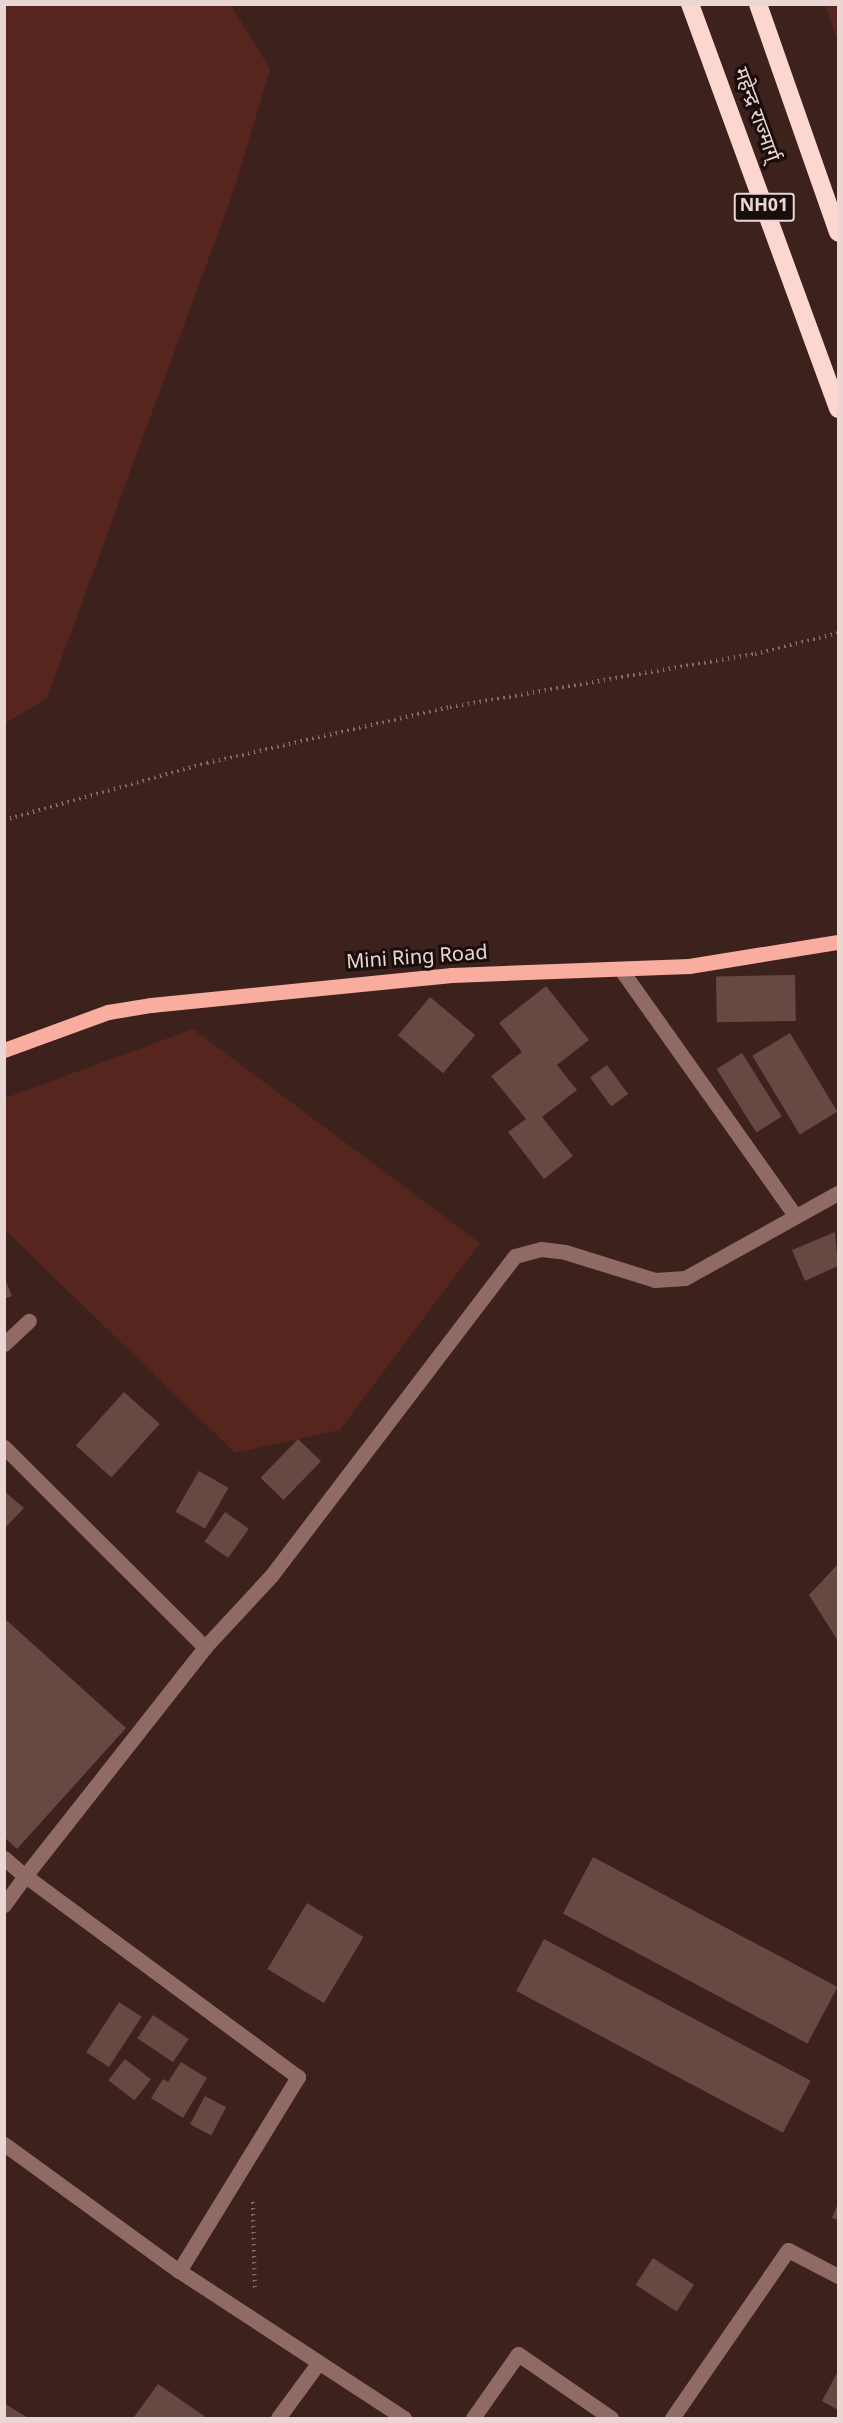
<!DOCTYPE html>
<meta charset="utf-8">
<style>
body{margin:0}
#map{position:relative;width:843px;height:2423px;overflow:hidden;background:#3c211c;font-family:Georgia,"Noto Sans Devanagari",serif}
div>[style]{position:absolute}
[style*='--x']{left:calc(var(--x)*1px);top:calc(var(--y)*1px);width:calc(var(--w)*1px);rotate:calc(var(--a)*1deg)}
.green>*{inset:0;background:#55251e}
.building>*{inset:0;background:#674843;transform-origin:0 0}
.path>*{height:4px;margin-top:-2px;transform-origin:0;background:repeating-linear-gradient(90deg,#846d68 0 1.5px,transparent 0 6px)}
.minor>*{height:15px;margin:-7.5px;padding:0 7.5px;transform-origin:7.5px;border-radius:7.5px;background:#906b65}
.major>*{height:15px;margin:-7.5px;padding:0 7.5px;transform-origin:7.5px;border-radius:7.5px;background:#f8ad9f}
.highway>*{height:18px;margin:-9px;padding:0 9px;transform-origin:9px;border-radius:9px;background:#fcd7d0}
span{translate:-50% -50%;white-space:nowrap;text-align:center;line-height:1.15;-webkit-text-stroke:6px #1a0e0c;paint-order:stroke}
.shield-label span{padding:2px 4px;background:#1a0e0c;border:2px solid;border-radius:4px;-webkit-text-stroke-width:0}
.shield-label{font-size:18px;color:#ead7d3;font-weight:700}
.street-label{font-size:20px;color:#ead7d3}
.frame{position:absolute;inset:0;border:6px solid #ead7d3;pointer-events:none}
</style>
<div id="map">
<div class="green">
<div style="clip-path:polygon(5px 4px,231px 5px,270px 69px,235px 187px,47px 698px,5px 724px)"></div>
<div style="clip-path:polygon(825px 5px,838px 5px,838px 43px)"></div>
<div style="clip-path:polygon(193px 1029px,480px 1243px,340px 1430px,235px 1453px,5px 1230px,5px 1098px)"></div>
</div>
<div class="building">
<div style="left:795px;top:975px;width:46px;height:79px;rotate:89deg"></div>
<div style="clip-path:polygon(546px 986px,589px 1040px,557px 1065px,577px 1090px,542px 1117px,573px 1156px,544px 1179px,508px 1132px,526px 1119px,491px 1076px,522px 1052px,499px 1023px)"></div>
<div style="left:430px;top:997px;width:59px;height:50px;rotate:40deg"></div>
<div style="left:790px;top:1033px;width:92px;height:44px;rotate:59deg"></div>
<div style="left:742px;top:1053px;width:75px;height:30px;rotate:58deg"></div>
<div style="left:607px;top:1065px;width:36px;height:21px;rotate:54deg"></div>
<div style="clip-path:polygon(835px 1232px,838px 1266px,805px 1281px,792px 1250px)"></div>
<div style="clip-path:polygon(4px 1277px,12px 1296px,4px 1299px)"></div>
<div style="left:124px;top:1392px;width:48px;height:72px;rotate:42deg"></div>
<div style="left:298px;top:1439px;width:32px;height:54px;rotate:44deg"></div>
<div style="left:199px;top:1471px;width:34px;height:47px;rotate:30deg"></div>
<div style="clip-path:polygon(4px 1491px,24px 1508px,4px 1529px)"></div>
<div style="left:225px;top:1512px;width:29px;height:36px;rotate:35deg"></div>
<div style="clip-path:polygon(838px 1564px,838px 1641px,809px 1595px)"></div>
<div style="clip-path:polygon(4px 1618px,126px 1728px,17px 1849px,4px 1837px)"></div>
<div style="left:593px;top:1857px;width:277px;height:64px;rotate:28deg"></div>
<div style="left:307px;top:1903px;width:66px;height:77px;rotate:31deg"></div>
<div style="left:544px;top:1939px;width:302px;height:59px;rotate:28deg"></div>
<div style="left:119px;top:2002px;width:27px;height:60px;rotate:33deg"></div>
<div style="left:153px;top:2015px;width:43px;height:28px;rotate:34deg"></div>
<div style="left:125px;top:2059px;width:33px;height:27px;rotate:38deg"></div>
<div style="clip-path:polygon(181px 2062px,207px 2078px,183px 2118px,151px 2098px,163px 2079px,168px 2082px)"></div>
<div style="left:205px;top:2096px;width:24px;height:32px;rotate:28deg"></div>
<div style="clip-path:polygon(838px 2203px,838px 2220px,832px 2218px)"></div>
<div style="left:653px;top:2258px;width:49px;height:32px;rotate:33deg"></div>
<div style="clip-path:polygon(838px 2371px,838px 2410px,822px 2401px)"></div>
<div style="clip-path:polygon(158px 2384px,207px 2418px,134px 2417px)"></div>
<div style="clip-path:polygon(4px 2403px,28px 2418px,4px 2418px)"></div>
</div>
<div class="path">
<div style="--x:4;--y:820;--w:211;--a:-15.7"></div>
<div style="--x:207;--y:763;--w:249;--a:-13"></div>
<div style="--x:450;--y:707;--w:310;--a:-9.9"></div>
<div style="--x:755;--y:654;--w:86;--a:-14.2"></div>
<div style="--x:253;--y:2202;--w:88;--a:88.7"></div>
</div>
<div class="minor">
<div style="--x:622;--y:971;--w:298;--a:54.7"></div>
<div style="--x:4;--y:1344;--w:34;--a:-43"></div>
<div style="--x:4;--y:1447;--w:284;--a:44.9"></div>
<div style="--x:4;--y:1858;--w:28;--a:41"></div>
<div style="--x:25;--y:1876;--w:36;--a:126"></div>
<div style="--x:4;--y:2144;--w:216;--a:36"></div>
<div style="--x:278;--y:2418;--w:69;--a:-53.8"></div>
<div style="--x:404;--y:2418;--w:269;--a:-146.8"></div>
<div style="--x:179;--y:2271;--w:228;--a:-58.5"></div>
<div style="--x:298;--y:2077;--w:339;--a:-143.6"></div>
<div style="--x:25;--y:1876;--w:291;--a:-51.8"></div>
<div style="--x:205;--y:1647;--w:97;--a:-47.1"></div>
<div style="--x:271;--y:1576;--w:402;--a:-52.7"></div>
<div style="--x:515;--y:1256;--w:27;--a:-15"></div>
<div style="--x:541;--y:1249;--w:24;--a:7"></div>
<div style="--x:565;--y:1252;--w:94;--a:17.3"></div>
<div style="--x:655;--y:1280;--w:30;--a:-4"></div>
<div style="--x:685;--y:1278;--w:175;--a:-29.1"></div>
<div style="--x:473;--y:2418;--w:78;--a:-54.9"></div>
<div style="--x:518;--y:2354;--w:113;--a:34.5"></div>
<div style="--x:672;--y:2418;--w:204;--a:-55.4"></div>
<div style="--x:788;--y:2250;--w:56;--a:27.5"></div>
</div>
<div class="major">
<div style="--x:4;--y:1050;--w:111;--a:-20.1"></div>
<div style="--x:108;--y:1012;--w:44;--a:-9.2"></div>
<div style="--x:151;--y:1005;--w:302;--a:-5.7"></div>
<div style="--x:452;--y:975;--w:237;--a:-2.2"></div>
<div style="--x:689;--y:966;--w:151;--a:-9.2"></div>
</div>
<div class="highway">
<div style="--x:690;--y:4;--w:431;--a:69.9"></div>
<div style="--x:758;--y:4;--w:242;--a:70.7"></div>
</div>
<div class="shield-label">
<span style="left:764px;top:207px">NH01</span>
</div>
<div class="street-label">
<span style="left:755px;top:115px;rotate:70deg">महेन्द्र राज्मार्ग्</span>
<span style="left:417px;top:959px;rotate:-4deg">Mini Ring Road</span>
</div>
<div class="frame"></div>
</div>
